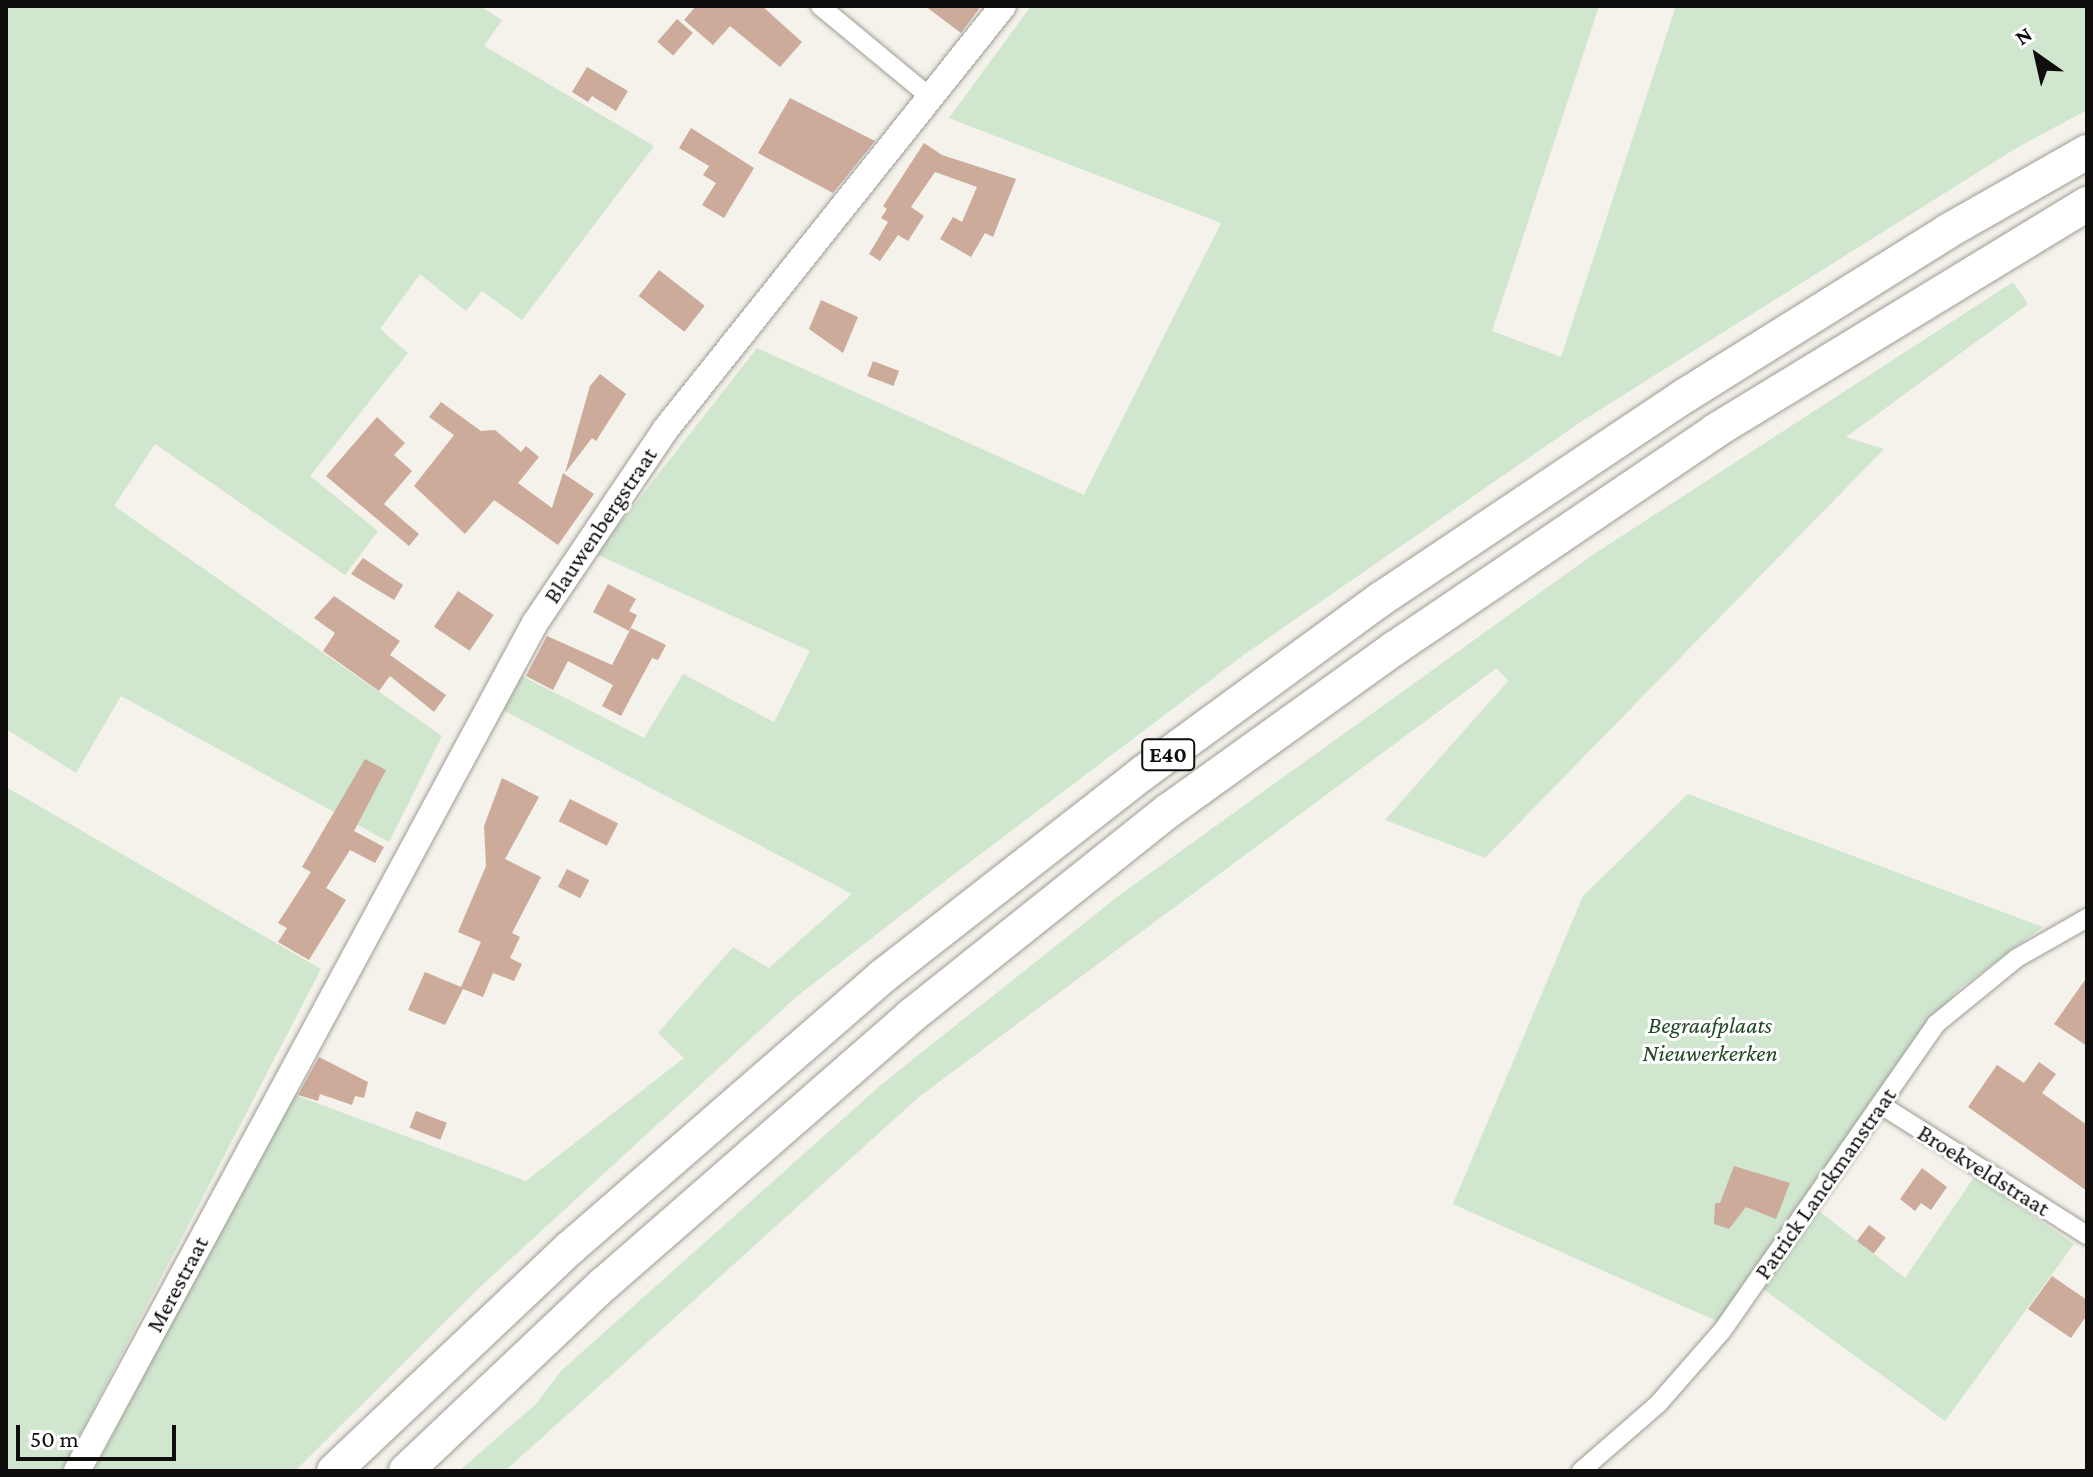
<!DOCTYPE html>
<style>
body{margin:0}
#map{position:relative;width:2093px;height:1477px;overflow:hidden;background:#f4f2ea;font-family:"Crimson Pro",serif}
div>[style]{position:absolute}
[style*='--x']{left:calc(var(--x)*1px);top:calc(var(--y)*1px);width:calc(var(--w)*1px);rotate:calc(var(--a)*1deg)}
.green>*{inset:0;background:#d0e6cf}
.building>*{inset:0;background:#ccab9b;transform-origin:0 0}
.roads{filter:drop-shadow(0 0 2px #9e9d95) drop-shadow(0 0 2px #9e9d95)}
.street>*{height:18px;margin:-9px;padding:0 9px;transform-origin:9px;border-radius:9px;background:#fff}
.secondary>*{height:26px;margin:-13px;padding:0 13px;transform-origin:13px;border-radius:13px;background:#fff}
.highway>*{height:34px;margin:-17px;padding:0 17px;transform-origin:17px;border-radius:17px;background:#fff}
span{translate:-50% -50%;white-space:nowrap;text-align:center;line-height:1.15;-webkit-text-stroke:6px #fff;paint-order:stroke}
.shield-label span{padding:2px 6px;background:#fff;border:2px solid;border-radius:6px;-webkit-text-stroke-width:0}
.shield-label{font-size:22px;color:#0f0e0c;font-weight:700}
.street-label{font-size:24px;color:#0f0e0c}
.park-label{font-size:24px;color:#224823;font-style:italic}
.frame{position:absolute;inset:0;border:8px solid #0f0e0c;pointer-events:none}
.north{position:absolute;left:1997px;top:16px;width:80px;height:80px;-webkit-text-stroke:6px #fff;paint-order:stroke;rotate:326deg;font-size:22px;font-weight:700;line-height:32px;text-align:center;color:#0f0e0c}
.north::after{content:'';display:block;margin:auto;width:28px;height:36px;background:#0f0e0c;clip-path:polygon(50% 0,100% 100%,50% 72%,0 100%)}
.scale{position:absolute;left:16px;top:1425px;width:160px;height:36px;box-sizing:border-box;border:4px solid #0f0e0c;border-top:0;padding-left:10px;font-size:24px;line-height:28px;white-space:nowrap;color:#0f0e0c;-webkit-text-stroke:6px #fff;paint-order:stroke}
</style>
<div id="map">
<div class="green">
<div style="clip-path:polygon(6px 6px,480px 6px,502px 20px,484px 46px,654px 146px,522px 320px,482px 291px,466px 311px,420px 274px,380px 329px,408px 353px,310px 476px,378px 531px,345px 575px,155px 444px,114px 506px,442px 736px,389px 842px,121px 696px,76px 773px,6px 729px)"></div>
<div style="clip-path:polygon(1031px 6px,1599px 6px,1492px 331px,1561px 357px,1676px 6px,2087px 6px,2087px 110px,2018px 147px,1582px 421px,1245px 654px,949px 878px,796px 997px,479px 1288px,295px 1471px,94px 1471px,290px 1093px,526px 1181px,684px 1058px,658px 1033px,733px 947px,769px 968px,852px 894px,503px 710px,522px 676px,644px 738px,683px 674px,774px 722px,810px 651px,596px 554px,757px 348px,1084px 495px,1221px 223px,949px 118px)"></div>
<div style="clip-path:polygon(2013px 282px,2028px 304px,1846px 437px,1884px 449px,1485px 858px,1385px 820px,1508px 681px,1497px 668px,920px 1096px,505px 1471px,459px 1471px,536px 1404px,561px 1371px,882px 1084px,1121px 894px,1591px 556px)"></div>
<div style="clip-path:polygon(6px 787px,321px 969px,61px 1471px,6px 1471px)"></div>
<div style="clip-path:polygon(1688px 794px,2043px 927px,1960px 988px,1930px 1021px,1721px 1323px,1453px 1204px,1583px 896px)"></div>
<div style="clip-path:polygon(1975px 1176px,2074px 1244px,1945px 1421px,1763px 1289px,1815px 1208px,1905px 1278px)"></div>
</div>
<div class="building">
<div style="clip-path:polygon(696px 6px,762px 6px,802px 42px,780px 67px,730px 26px,713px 45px,684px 20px)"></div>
<div style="clip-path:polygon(925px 6px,981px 6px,961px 33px)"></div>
<div style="left:677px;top:19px;width:21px;height:30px;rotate:41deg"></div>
<div style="clip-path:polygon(587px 67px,628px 91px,616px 111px,592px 96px,588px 102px,572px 92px)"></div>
<div style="clip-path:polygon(790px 98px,875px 141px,833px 193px,758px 153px)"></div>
<div style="clip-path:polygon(691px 128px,754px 168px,724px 218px,702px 205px,716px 183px,703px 175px,709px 166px,679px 148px)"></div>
<div style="clip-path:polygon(924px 143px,942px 155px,1016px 179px,993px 237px,985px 233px,971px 257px,940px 239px,953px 217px,962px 222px,977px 187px,935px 172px,911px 207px,924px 216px,908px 241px,898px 235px,880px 261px,869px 254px,888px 222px,881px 218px,887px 209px,883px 206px)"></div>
<div style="left:659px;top:270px;width:58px;height:33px;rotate:38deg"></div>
<div style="clip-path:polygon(821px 300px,858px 317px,843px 353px,809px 329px)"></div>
<div style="left:873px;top:361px;width:28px;height:16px;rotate:21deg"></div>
<div style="clip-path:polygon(600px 374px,626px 394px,596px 441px,592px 438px,565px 473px,590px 386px)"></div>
<div style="clip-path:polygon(441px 402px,481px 431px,495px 430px,521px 452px,526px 446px,539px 457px,518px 483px,552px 508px,563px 473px,594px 494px,558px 545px,494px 500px,465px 534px,414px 486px,454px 435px,429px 417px)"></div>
<div style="clip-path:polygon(377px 417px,405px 443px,394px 455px,412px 471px,384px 504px,419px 534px,409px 546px,326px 476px)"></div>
<div style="clip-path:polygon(363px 558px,403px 585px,394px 600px,351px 574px)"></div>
<div style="clip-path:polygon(608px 584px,636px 599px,629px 611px,637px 615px,629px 631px,593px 612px)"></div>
<div style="left:458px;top:591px;width:43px;height:43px;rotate:34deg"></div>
<div style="clip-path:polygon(334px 596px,400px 641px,390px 655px,446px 695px,434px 712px,390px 676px,379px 691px,323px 651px,335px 633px,314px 618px)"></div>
<div style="clip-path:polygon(631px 628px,666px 645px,658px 660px,652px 658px,621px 716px,602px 706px,613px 685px,568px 661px,553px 690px,526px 676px,547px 636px,612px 665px)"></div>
<div style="clip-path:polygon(365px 759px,386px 770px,354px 831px,384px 847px,375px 863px,350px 850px,326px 888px,346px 900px,309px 960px,278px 942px,287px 928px,278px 923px,311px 872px,302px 867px)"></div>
<div style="clip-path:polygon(502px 778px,539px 797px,505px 859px,541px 877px,512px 933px,520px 937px,510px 958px,522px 964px,514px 981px,493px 973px,483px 997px,463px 989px,445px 1025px,408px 1010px,425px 972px,461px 987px,481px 942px,458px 932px,486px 866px,484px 826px)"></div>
<div style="left:570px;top:799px;width:54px;height:25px;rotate:27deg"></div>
<div style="left:567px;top:869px;width:25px;height:20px;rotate:27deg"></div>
<div style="clip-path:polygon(2087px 977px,2087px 1046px,2054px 1024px)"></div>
<div style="clip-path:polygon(319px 1057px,368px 1082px,364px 1098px,355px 1096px,352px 1105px,320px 1094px,318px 1101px,298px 1095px)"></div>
<div style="clip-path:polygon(2039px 1062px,2056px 1074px,2042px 1093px,2087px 1125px,2087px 1191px,1968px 1107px,1997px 1065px,2024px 1083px)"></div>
<div style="left:416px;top:1111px;width:33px;height:18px;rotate:21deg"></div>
<div style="clip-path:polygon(1734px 1166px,1790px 1183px,1776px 1219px,1746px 1207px,1729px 1229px,1714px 1224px,1715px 1203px,1720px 1203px)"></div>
<div style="clip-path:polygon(1922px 1168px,1947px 1187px,1931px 1210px,1921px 1203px,1915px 1211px,1900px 1199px)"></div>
<div style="left:1869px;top:1225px;width:21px;height:20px;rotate:37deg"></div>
<div style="clip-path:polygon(2052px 1276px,2087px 1300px,2087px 1315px,2071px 1338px,2028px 1309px)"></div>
</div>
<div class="roads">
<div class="street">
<div style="--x:820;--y:6;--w:143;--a:39.6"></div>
<div style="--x:1881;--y:1105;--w:244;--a:32.3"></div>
<div style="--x:1581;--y:1471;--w:102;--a:-41"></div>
<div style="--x:1658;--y:1404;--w:97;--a:-48.8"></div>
<div style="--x:1722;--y:1331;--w:374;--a:-55.1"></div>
<div style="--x:1936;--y:1024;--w:104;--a:-39.2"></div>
<div style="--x:2017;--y:958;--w:81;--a:-29.7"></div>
</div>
<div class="secondary">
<div style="--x:77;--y:1471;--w:964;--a:-61.63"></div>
<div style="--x:535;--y:623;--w:233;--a:-56"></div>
<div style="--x:665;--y:430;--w:542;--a:-51.44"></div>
</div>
<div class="highway">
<div style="--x:334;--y:1471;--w:325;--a:-43.4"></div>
<div style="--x:570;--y:1248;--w:415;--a:-41"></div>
<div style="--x:883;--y:976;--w:330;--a:-38"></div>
<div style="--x:1143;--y:773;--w:295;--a:-36.2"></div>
<div style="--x:1381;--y:599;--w:367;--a:-33.8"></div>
<div style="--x:1686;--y:395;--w:309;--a:-32"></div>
<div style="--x:1948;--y:231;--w:160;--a:-29.6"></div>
<div style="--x:406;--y:1471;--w:272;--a:-43.4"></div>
<div style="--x:604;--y:1284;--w:408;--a:-41.1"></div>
<div style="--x:911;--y:1016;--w:329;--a:-38.6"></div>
<div style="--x:1168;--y:811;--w:279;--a:-35.7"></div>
<div style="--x:1395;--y:648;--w:387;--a:-34.1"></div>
<div style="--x:1715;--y:431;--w:436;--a:-31.4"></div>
</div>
</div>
<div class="shield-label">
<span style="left:1168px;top:755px">E40</span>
</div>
<div class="street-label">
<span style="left:600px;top:525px;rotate:-56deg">Blauwenbergstraat</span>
<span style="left:1984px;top:1170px;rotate:32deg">Broekveldstraat</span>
<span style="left:1825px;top:1183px;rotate:-55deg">Patrick Lanckmanstraat</span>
<span style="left:177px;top:1284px;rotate:-62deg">Merestraat</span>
</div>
<div class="park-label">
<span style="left:1710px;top:1039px">Begraafplaats<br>Nieuwerkerken</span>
</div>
<div class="frame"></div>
<div class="north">N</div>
<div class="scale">50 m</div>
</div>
